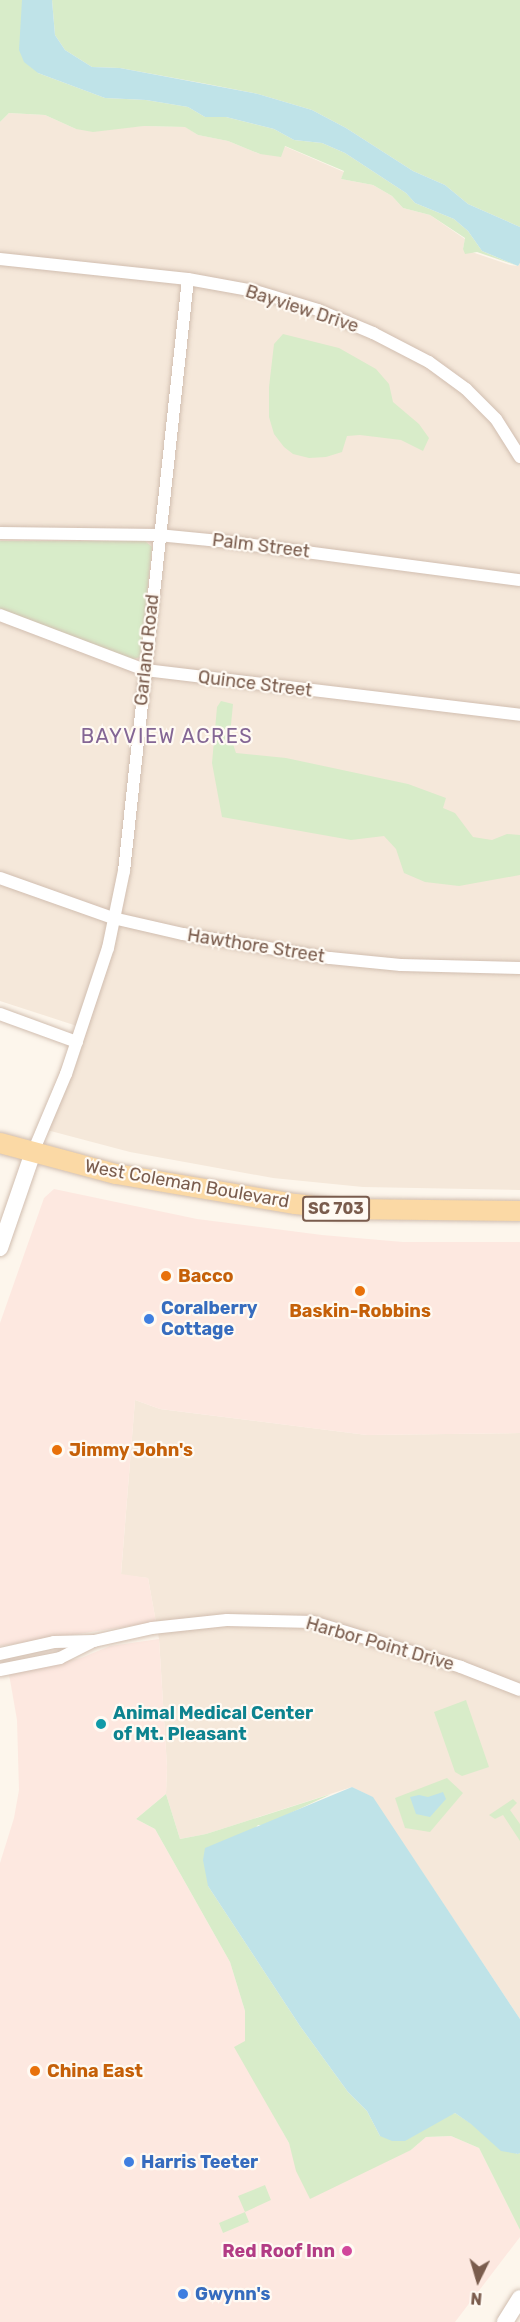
<!DOCTYPE html>
<style>
body{margin:0}
#map{position:relative;width:520px;height:2322px;overflow:hidden;background:#fdf6ec;font-family:Rubik,sans-serif}
div>[style]{position:absolute}
[style*='--x']{left:calc(var(--x)*1px);top:calc(var(--y)*1px);width:calc(var(--w)*1px);rotate:calc(var(--a)*1deg)}
.residential>*{inset:0;background:#f5e8da}
.commercial>*{inset:0;background:#fde8e0}
.green>*{inset:0;background:#d8ecc9}
.water>*{inset:0;background:#bfe3e8}
.roads{filter:drop-shadow(0 0 2px #d1beb0) drop-shadow(0 0 2px #d1beb0)}
.minor>*{height:12px;margin:-6px;padding:0 6px;transform-origin:6px;border-radius:6px;background:#fff}
.tertiary>*{height:16px;margin:-8px;padding:0 8px;transform-origin:8px;border-radius:8px;background:#fff}
.primary>*{height:20px;margin:-10px;padding:0 10px;transform-origin:10px;border-radius:10px;background:#fbd9a5}
.dots>*{width:16px;height:16px;translate:-50% -50%;box-sizing:border-box;border:3px solid #fffaf3;border-radius:50%}
span{translate:-50% -50%;white-space:nowrap;text-align:center;line-height:1.15;-webkit-text-stroke:4.5px #fffaf3;paint-order:stroke}
.shield-label span{padding:2px 4px;background:#fffaf3;border:2px solid;border-radius:4px;-webkit-text-stroke-width:0}
.shield-label{font-size:16px;color:#7a5c4d;font-weight:700}
.street-label{font-size:18px;color:#7a5c4d}
.food-label{font-size:18px;color:#c56008;font-weight:700}
.left{translate:0 -50%;text-align:left}
.shop-label{font-size:18px;color:#366cbe;font-weight:700}
.culture-label{font-size:18px;color:#0d838f;font-weight:700}
.hotel-label{font-size:18px;color:#b23c85;font-weight:700}
.right{translate:-100% -50%;text-align:right}
.neighbourhood-label{font-size:20px;color:#846695;letter-spacing:1.5px}
.north{position:absolute;left:448px;top:2250px;width:60px;height:60px;-webkit-text-stroke:4px #fffaf3;paint-order:stroke;rotate:185deg;font-size:16px;font-weight:700;line-height:24px;text-align:center;color:#7a5c4d}
.north::after{content:'';display:block;margin:auto;width:21px;height:27px;background:#7a5c4d;clip-path:polygon(50% 0,100% 100%,50% 72%,0 100%)}
</style>
<div id="map">
<div class="residential">
<div style="clip-path:polygon(9px 113px,45px 115px,76px 129px,144px 126px,186px 127px,198px 135px,228px 141px,260px 154px,284px 146px,344px 172px,341px 179px,373px 185px,392px 196px,403px 208px,430px 215px,465px 239px,463px 249px,510px 265px,518px 266px,520px 263px,520px 1190px,363px 1187px,273px 1178px,130px 1152px,43px 1129px,39px 1125px,77px 1026px,0 1001px,0 122px)"></div>
<div style="clip-path:polygon(135px 1400px,160px 1409px,367px 1435px,520px 1433px,520px 2019px,372px 1797px,352px 1787px,206px 1834px,180px 1839px,166px 1794px,167px 1767px,159px 1639px,148px 1578px,121px 1575px)"></div>
</div>
<div class="commercial">
<div style="clip-path:polygon(54px 1189px,197px 1219px,322px 1235px,403px 1242px,520px 1242px,520px 1433px,367px 1435px,160px 1409px,135px 1400px,121px 1574px,148px 1578px,156px 1622px,0 1646px,0 1323px,44px 1198px)"></div>
<div style="clip-path:polygon(159px 1639px,167px 1767px,166px 1794px,136px 1819px,155px 1829px,230px 1962px,245px 2011px,246px 2042px,235px 2047px,289px 2143px,293px 2156px,411px 2150px,426px 2137px,451px 2136px,479px 2148px,520px 2230px,520px 2237px,455px 2322px,0 2322px,0 1863px,14px 1818px,19px 1790px,17px 1720px,9px 1674px,12px 1671px,81px 1658px,110px 1646px)"></div>
</div>
<div class="green">
<div style="clip-path:polygon(0 0,22px 0,22px 28px,38px 73px,105px 98px,146px 100px,188px 107px,205px 117px,226px 117px,274px 129px,294px 140px,322px 143px,345px 153px,406px 193px,415px 203px,454px 219px,468px 231px,482px 251px,518px 266px,477px 252px,465px 254px,463px 249px,465px 238px,430px 215px,403px 208px,392px 196px,373px 185px,341px 179px,344px 171px,285px 146px,281px 157px,260px 154px,228px 141px,198px 135px,185px 127px,144px 126px,93px 132px,76px 129px,45px 115px,9px 113px,0 122px)"></div>
<div style="clip-path:polygon(52px 0,520px 0,520px 227px,468px 204px,445px 185px,413px 171px,346px 128px,312px 110px,258px 94px,207px 84px,120px 68px,92px 67px,65px 50px,55px 35px)"></div>
<div style="clip-path:polygon(283px 334px,339px 348px,376px 369px,389px 384px,393px 402px,419px 424px,429px 438px,423px 451px,401px 440px,360px 435px,347px 436px,342px 452px,326px 457px,309px 458px,293px 454px,284px 447px,274px 434px,269px 417px,269px 387px,274px 344px)"></div>
<div style="clip-path:polygon(0 541px,145px 541px,152px 547px,140px 657px,131px 660px,0 612px)"></div>
<div style="clip-path:polygon(221px 701px,233px 704px,230px 735px,236px 753px,286px 758px,408px 784px,446px 798px,443px 808px,455px 813px,473px 837px,492px 840px,507px 834px,520px 835px,520px 875px,459px 886px,425px 882px,404px 873px,396px 849px,384px 836px,351px 840px,222px 817px,212px 763px,217px 707px)"></div>
<div style="clip-path:polygon(466px 1700px,489px 1767px,462px 1776px,455px 1772px,434px 1712px)"></div>
<div style="clip-path:polygon(447px 1778px,463px 1793px,430px 1832px,405px 1828px,395px 1798px)"></div>
<div style="clip-path:polygon(166px 1794px,180px 1839px,206px 1834px,331px 1794px,265px 1825px,258px 1825px,208px 1886px,300px 2026px,348px 2092px,367px 2111px,380px 2136px,455px 2113px,517px 2154px,520px 2153px,520px 2230px,479px 2148px,451px 2136px,426px 2137px,411px 2150px,310px 2199px,296px 2171px,289px 2143px,234px 2047px,245px 2041px,245px 2011px,230px 1962px,155px 1829px,136px 1819px)"></div>
<div style="clip-path:polygon(513px 1799px,517px 1803px,510px 1810px,520px 1824px,520px 1841px,503px 1815px,495px 1819px,489px 1815px)"></div>
<div style="clip-path:polygon(265px 2185px,271px 2200px,245px 2212px,249px 2222px,223px 2233px,219px 2223px,245px 2212px,238px 2196px)"></div>
</div>
<div class="water">
<div style="clip-path:polygon(22px 0,52px 0,55px 35px,65px 50px,92px 67px,120px 68px,258px 94px,312px 110px,346px 128px,413px 171px,445px 185px,468px 204px,520px 227px,520px 263px,518px 266px,482px 251px,468px 231px,454px 219px,415px 203px,406px 193px,345px 153px,322px 143px,294px 140px,274px 129px,226px 117px,205px 117px,188px 107px,146px 100px,105px 98px,38px 73px,24px 62px,19px 50px)"></div>
<div style="clip-path:polygon(352px 1787px,373px 1797px,520px 2019px,520px 2153px,518px 2154px,501px 2151px,471px 2124px,455px 2113px,405px 2141px,392px 2141px,380px 2136px,367px 2111px,348px 2092px,300px 2026px,208px 1886px,203px 1860px,205px 1848px)"></div>
<div style="clip-path:polygon(443px 1792px,446px 1799px,430px 1817px,416px 1814px,410px 1797px,419px 1795px,428px 1797px)"></div>
</div>
<div class="roads">
<div class="minor">
<div style="--x:0;--y:259;--w:189;--a:6.1"></div>
<div style="--x:188;--y:279;--w:68;--a:10.2"></div>
<div style="--x:255;--y:291;--w:66;--a:16.8"></div>
<div style="--x:318;--y:310;--w:60;--a:22.7"></div>
<div style="--x:373;--y:333;--w:63;--a:27.4"></div>
<div style="--x:429;--y:362;--w:46;--a:36.1"></div>
<div style="--x:466;--y:389;--w:42;--a:45"></div>
<div style="--x:496;--y:419;--w:45;--a:57.7"></div>
<div style="--x:0;--y:533;--w:158;--a:0.7"></div>
<div style="--x:158;--y:535;--w:72;--a:5.6"></div>
<div style="--x:230;--y:542;--w:292;--a:7.5"></div>
<div style="--x:0;--y:615;--w:155;--a:20.8"></div>
<div style="--x:145;--y:670;--w:378;--a:6.8"></div>
<div style="--x:0;--y:878;--w:120;--a:19.5"></div>
<div style="--x:113;--y:918;--w:72;--a:12.9"></div>
<div style="--x:183;--y:934;--w:149;--a:9.3"></div>
<div style="--x:330;--y:958;--w:71;--a:5.6"></div>
<div style="--x:401;--y:965;--w:119;--a:1.4"></div>
<div style="--x:0;--y:1014;--w:82;--a:20"></div>
<div style="--x:33;--y:1152;--w:85;--a:-67.1"></div>
<div style="--x:66;--y:1074;--w:133;--a:-71.6"></div>
<div style="--x:108;--y:948;--w:79;--a:-78.3"></div>
<div style="--x:124;--y:871;--w:595;--a:-83.83"></div>
<div style="--x:0;--y:1654;--w:55;--a:-12.5"></div>
<div style="--x:54;--y:1642;--w:40;--a:-1.4"></div>
<div style="--x:94;--y:1641;--w:59;--a:-12.6"></div>
<div style="--x:152;--y:1628;--w:75;--a:-6.1"></div>
<div style="--x:227;--y:1620;--w:86;--a:1.3"></div>
<div style="--x:313;--y:1622;--w:155;--a:16.9"></div>
<div style="--x:461;--y:1667;--w:63;--a:21.3"></div>
<div style="--x:0;--y:1670;--w:61;--a:-11.3"></div>
<div style="--x:60;--y:1658;--w:34;--a:-27"></div>
</div>
<div class="tertiary">
<div style="--x:0;--y:1248;--w:102;--a:-71"></div>
<div style="--x:505;--y:2322;--w:28;--a:-58"></div>
</div>
<div class="primary">
<div style="--x:0;--y:1143;--w:120;--a:15"></div>
<div style="--x:116;--y:1174;--w:182;--a:9.5"></div>
<div style="--x:296;--y:1204;--w:43;--a:6.6"></div>
<div style="--x:339;--y:1209;--w:181;--a:0.6"></div>
</div>
</div>
<div class="dots">
<div style="left:166px;top:1276px;background:#e8710a"></div>
<div style="left:360px;top:1291px;background:#e8710a"></div>
<div style="left:149px;top:1319px;background:#3f7fe0"></div>
<div style="left:57px;top:1450px;background:#e8710a"></div>
<div style="left:101px;top:1724px;background:#0f9aa8"></div>
<div style="left:35px;top:2071px;background:#e8710a"></div>
<div style="left:129px;top:2162px;background:#3f7fe0"></div>
<div style="left:347px;top:2251px;background:#d1479c"></div>
<div style="left:183px;top:2294px;background:#3f7fe0"></div>
</div>
<div class="shield-label">
<span style="left:336px;top:1209px">SC 703</span>
</div>
<div class="street-label">
<span style="left:302px;top:309px;rotate:18deg">Bayview Drive</span>
<span style="left:261px;top:546px;rotate:7deg">Palm Street</span>
<span style="left:147px;top:650px;rotate:-84deg">Garland Road</span>
<span style="left:255px;top:684px;rotate:7deg">Quince Street</span>
<span style="left:256px;top:946px;rotate:9deg">Hawthore Street</span>
<span style="left:187px;top:1184px;rotate:10deg">West Coleman Boulevard</span>
<span style="left:380px;top:1644px;rotate:16deg">Harbor Point Drive</span>
</div>
<div class="food-label">
<span class="left" style="left:178px;top:1276px">Bacco</span>
<span style="left:360px;top:1311px">Baskin-Robbins</span>
<span class="left" style="left:69px;top:1450px">Jimmy John's</span>
<span class="left" style="left:47px;top:2071px">China East</span>
</div>
<div class="shop-label">
<span class="left" style="left:161px;top:1319px">Coralberry<br>Cottage</span>
<span class="left" style="left:141px;top:2162px">Harris Teeter</span>
<span class="left" style="left:195px;top:2294px">Gwynn's</span>
</div>
<div class="culture-label">
<span class="left" style="left:113px;top:1724px">Animal Medical Center<br>of Mt. Pleasant</span>
</div>
<div class="hotel-label">
<span class="right" style="left:335px;top:2251px">Red Roof Inn</span>
</div>
<div class="neighbourhood-label">
<span style="left:167px;top:736px">BAYVIEW ACRES</span>
</div>
<div class="north">N</div>
</div>
